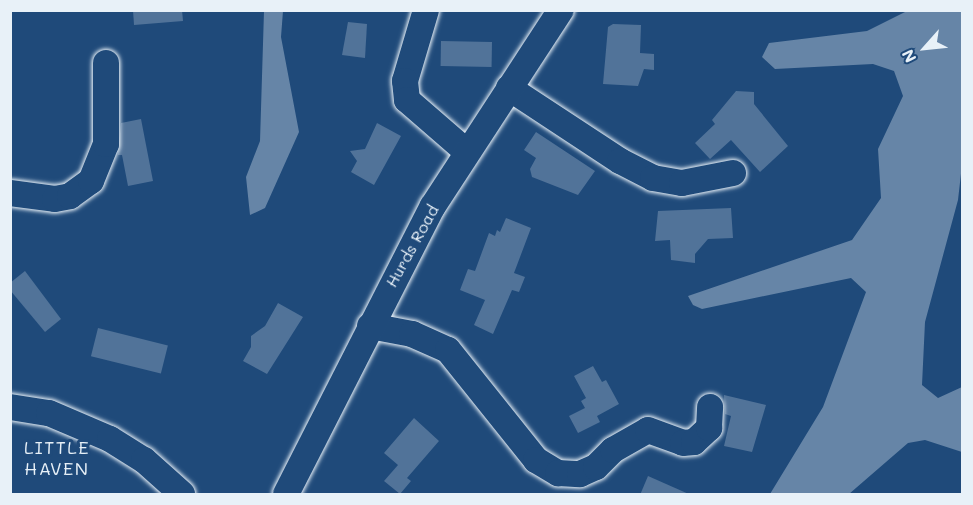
<!DOCTYPE html>
<style>
body{margin:0}
#map{position:relative;width:973px;height:505px;overflow:hidden;background:#1f4a7a;font-family:Mali,sans-serif}
div>[style]{position:absolute}
[style*='--x']{left:calc(var(--x)*1px);top:calc(var(--y)*1px);width:calc(var(--w)*1px);rotate:calc(var(--a)*1deg)}
.water>*{inset:0;background:#6685a7}
.building>*{inset:0;background:#517399;transform-origin:0 0}
.roads{filter:drop-shadow(0 0 2px #e8f1f8) drop-shadow(0 0 2px #e8f1f8)}
.minor>*{height:26px;margin:-13px;padding:0 13px;transform-origin:13px;border-radius:13px;background:#1f4a7a}
span{translate:-50% -50%;white-space:nowrap;text-align:center;line-height:1.15;-webkit-text-stroke:6px #1f4a7a;paint-order:stroke}
.street-label{font-size:16px;color:#e8f1f8}
.neighbourhood-label{font-size:18px;color:#e8f1f8;letter-spacing:1.5px}
.frame{position:absolute;inset:0;border:12px solid #e8f1f8;pointer-events:none}
.north{position:absolute;left:895px;top:18px;width:60px;height:60px;-webkit-text-stroke:4px #1f4a7a;paint-order:stroke;rotate:243deg;font-size:16px;font-weight:700;line-height:24px;text-align:center;color:#e8f1f8}
.north::after{content:'';display:block;margin:auto;width:21px;height:27px;background:#e8f1f8;clip-path:polygon(50% 0,100% 100%,50% 72%,0 100%)}
</style>
<div id="map">
<div class="water">
<div style="clip-path:polygon(264px 11px,283px 11px,281px 37px,299px 132px,265px 208px,250px 215px,246px 177px,260px 141px)"></div>
<div style="clip-path:polygon(907px 11px,962px 11px,962px 165px,958px 200px,925px 322px,922px 385px,938px 398px,962px 387px,962px 452px,925px 440px,908px 443px,849px 494px,770px 494px,823px 407px,866px 292px,851px 278px,702px 309px,693px 305px,688px 296px,852px 240px,881px 198px,878px 149px,903px 96px,894px 71px,873px 64px,775px 69px,762px 57px,769px 43px,867px 31px)"></div>
</div>
<div class="building">
<div style="clip-path:polygon(133px 10px,182px 10px,183px 21px,134px 25px)"></div>
<div style="clip-path:polygon(348px 22px,367px 24px,365px 58px,342px 55px)"></div>
<div style="clip-path:polygon(613px 24px,641px 25px,640px 53px,654px 54px,654px 70px,644px 69px,638px 86px,603px 84px,608px 27px)"></div>
<div style="left:441px;top:41px;width:51px;height:25px;rotate:1deg"></div>
<div style="clip-path:polygon(736px 91px,754px 92px,754px 104px,788px 146px,760px 172px,731px 140px,710px 159px,695px 143px,715px 124px,712px 120px)"></div>
<div style="clip-path:polygon(141px 119px,153px 181px,128px 186px,122px 155px,118px 155px,121px 123px)"></div>
<div style="clip-path:polygon(377px 123px,401px 136px,374px 185px,351px 172px,357px 161px,350px 151px,365px 149px)"></div>
<div style="clip-path:polygon(536px 132px,595px 171px,578px 195px,532px 177px,530px 169px,536px 158px,524px 150px)"></div>
<div style="clip-path:polygon(731px 208px,733px 238px,708px 239px,695px 254px,695px 263px,671px 260px,670px 240px,655px 241px,658px 211px)"></div>
<div style="clip-path:polygon(506px 218px,531px 228px,514px 273px,525px 277px,519px 292px,512px 290px,493px 334px,474px 325px,485px 300px,460px 290px,468px 269px,475px 271px,489px 233px,495px 236px,497px 230px,500px 232px)"></div>
<div style="clip-path:polygon(25px 271px,61px 319px,45px 332px,10px 290px,10px 283px)"></div>
<div style="clip-path:polygon(278px 303px,303px 317px,267px 374px,243px 361px,251px 347px,251px 336px,265px 326px)"></div>
<div style="left:98px;top:328px;width:72px;height:29px;rotate:14deg"></div>
<div style="clip-path:polygon(593px 366px,602px 382px,606px 380px,619px 404px,597px 416px,600px 422px,578px 433px,569px 416px,585px 408px,581px 401px,586px 398px,574px 376px)"></div>
<div style="clip-path:polygon(724px 395px,766px 405px,752px 452px,724px 446px,731px 416px,725px 414px)"></div>
<div style="clip-path:polygon(414px 418px,439px 441px,407px 478px,411px 481px,400px 494px,384px 481px,398px 465px,384px 453px)"></div>
<div style="clip-path:polygon(648px 476px,691px 495px,640px 495px)"></div>
</div>
<div class="roads">
<div class="minor">
<div style="--x:426;--y:10;--w:74;--a:106.5"></div>
<div style="--x:405;--y:81;--w:19;--a:84"></div>
<div style="--x:407;--y:100;--w:79;--a:40.9"></div>
<div style="--x:509;--y:88;--w:133;--a:33.3"></div>
<div style="--x:620;--y:161;--w:37;--a:27"></div>
<div style="--x:653;--y:178;--w:29;--a:10"></div>
<div style="--x:682;--y:183;--w:52;--a:-11.1"></div>
<div style="--x:10;--y:193;--w:45;--a:7.6"></div>
<div style="--x:55;--y:199;--w:15;--a:-11"></div>
<div style="--x:70;--y:196;--w:26;--a:-36"></div>
<div style="--x:91;--y:181;--w:40;--a:-68"></div>
<div style="--x:106;--y:144;--w:81;--a:-90"></div>
<div style="--x:370;--y:326;--w:43;--a:10.8"></div>
<div style="--x:412;--y:334;--w:39;--a:24"></div>
<div style="--x:448;--y:350;--w:141;--a:51.3"></div>
<div style="--x:536;--y:460;--w:26;--a:31"></div>
<div style="--x:558;--y:473;--w:22;--a:3"></div>
<div style="--x:580;--y:474;--w:17;--a:-24"></div>
<div style="--x:596;--y:467;--w:24;--a:-45"></div>
<div style="--x:613;--y:450;--w:40;--a:-29.7"></div>
<div style="--x:648;--y:430;--w:37;--a:20"></div>
<div style="--x:683;--y:443;--w:11;--a:-5"></div>
<div style="--x:694;--y:442;--w:21;--a:-43"></div>
<div style="--x:709;--y:428;--w:21;--a:-87"></div>
<div style="--x:10;--y:407;--w:39;--a:9"></div>
<div style="--x:49;--y:413;--w:66;--a:23.1"></div>
<div style="--x:110;--y:439;--w:40;--a:32"></div>
<div style="--x:144;--y:460;--w:51;--a:41.8"></div>
<div style="--x:286;--y:494;--w:323;--a:-63"></div>
<div style="--x:433;--y:206;--w:234;--a:-56.9"></div>
</div>
</div>
<div class="street-label">
<span style="left:412px;top:246px;rotate:-61deg">Hurds Road</span>
</div>
<div class="neighbourhood-label">
<span style="left:57px;top:458px">LITTLE<br>HAVEN</span>
</div>
<div class="frame"></div>
<div class="north">N</div>
</div>
